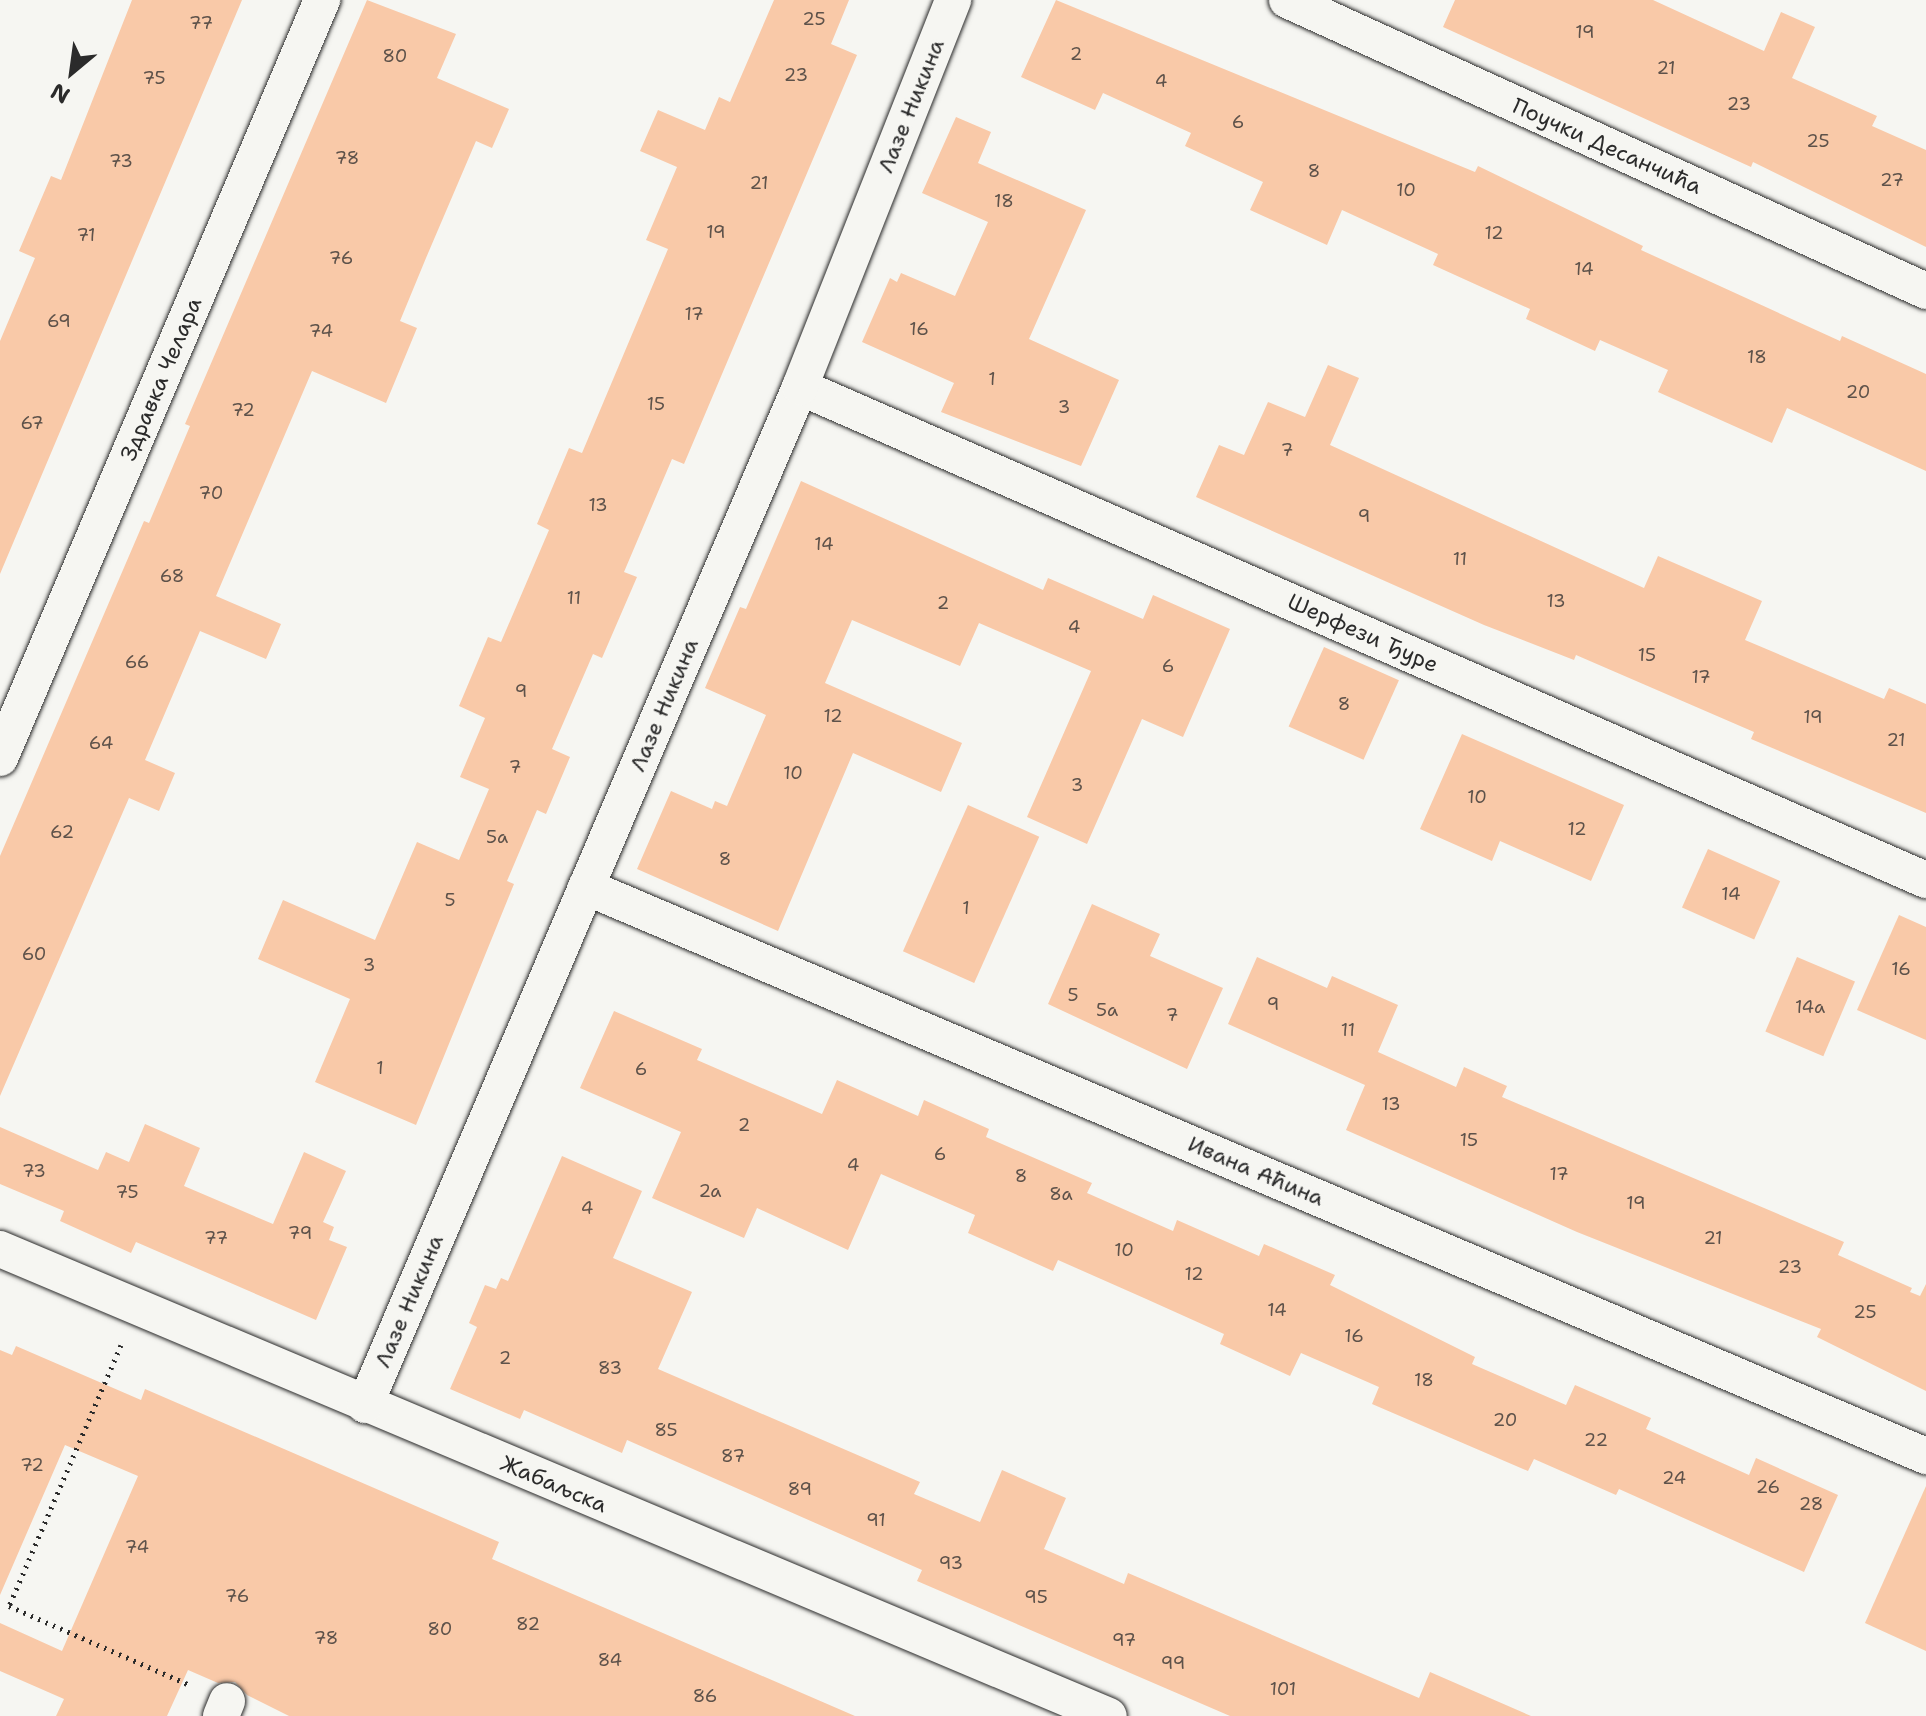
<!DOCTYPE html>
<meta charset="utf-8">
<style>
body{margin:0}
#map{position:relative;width:1926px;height:1716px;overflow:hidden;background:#f6f6f2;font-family:"Shantell Sans",sans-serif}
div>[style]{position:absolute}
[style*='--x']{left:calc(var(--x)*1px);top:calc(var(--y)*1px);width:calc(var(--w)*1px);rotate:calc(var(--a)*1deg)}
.building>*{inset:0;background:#f9c9a8;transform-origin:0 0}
.path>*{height:5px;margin-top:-2.5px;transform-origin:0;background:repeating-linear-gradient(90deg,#2b2b2b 0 2px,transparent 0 8px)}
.roads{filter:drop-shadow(0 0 2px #2b2b2b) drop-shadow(0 0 2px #2b2b2b)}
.minor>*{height:36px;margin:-18px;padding:0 18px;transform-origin:18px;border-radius:18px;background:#f6f6f2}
span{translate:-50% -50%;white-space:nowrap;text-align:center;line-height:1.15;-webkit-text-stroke:6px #f6f6f2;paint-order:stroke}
.number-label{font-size:18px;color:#5e524a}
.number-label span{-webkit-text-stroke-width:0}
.street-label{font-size:22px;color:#2b2b2b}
.north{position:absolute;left:32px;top:32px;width:80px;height:80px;-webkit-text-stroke:6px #f6f6f2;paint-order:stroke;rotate:209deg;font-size:22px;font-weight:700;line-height:32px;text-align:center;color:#2b2b2b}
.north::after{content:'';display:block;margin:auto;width:28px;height:36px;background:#2b2b2b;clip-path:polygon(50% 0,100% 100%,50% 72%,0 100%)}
</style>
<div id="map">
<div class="building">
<div style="clip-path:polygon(132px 0,242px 0,0 574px,0 341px,35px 258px,19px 251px,51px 176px,61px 180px)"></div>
<div style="clip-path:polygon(367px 0,456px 34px,437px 78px,509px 109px,492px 148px,476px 141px,426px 258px,400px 321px,417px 328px,386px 403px,312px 371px,216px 596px,281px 624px,266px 659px,200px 631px,145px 760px,175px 773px,159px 811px,129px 798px,0 1096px,0 856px,144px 521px,149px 523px,190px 426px,185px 424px)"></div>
<div style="clip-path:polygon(774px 0,849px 0,831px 44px,857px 55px,684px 464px,672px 459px,624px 572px,637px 577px,602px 658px,593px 654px,552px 749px,570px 757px,546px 814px,537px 810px,507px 881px,514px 884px,416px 1125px,315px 1082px,350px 999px,258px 959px,283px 900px,375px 940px,417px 842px,459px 860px,489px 789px,460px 777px,485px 718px,459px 706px,488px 637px,501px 642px,549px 530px,537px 524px,569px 448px,582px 453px,668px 249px,646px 240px,677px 167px,640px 151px,658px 110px,705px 130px,719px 97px,730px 102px)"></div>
<div style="clip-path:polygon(1056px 0,1475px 172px,1478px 166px,1643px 246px,1641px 250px,1840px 341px,1842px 336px,1926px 374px,1926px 471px,1787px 408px,1772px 443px,1658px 392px,1668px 370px,1600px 340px,1595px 351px,1526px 319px,1530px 309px,1433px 265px,1438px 254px,1342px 210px,1327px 245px,1250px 210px,1263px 182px,1185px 146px,1191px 133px,1103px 93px,1095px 110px,1021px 77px)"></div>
<div style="clip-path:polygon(1455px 0,1653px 0,1764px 51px,1781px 12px,1815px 27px,1792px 78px,1877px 116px,1872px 126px,1926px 150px,1926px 247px,1753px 162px,1751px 167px,1443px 27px)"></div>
<div style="clip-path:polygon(956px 117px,991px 132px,978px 163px,1086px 210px,1029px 339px,1119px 380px,1081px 466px,941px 412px,954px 383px,862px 342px,890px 278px,897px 282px,901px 273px,955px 296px,988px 222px,922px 193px)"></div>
<div style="clip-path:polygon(1328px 365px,1359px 378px,1330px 445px,1644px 588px,1658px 556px,1762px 601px,1745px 640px,1884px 699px,1889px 688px,1926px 704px,1926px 813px,1751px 739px,1754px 732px,1576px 655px,1574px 660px,1484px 625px,1196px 497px,1219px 445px,1244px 455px,1268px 402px,1305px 417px)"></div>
<div style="clip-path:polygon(801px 481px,1043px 590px,1048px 578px,1143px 619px,1153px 595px,1230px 629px,1183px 737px,1142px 719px,1087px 844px,1027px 817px,1091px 671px,979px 623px,960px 666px,852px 620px,825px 683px,962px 743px,941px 792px,853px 753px,778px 931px,637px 869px,671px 791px,712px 809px,715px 801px,727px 806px,766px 715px,705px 688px,740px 607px,746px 609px)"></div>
<div style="left:1324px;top:647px;width:82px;height:87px;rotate:24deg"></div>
<div style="clip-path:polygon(1462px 734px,1624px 805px,1591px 881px,1500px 841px,1492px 861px,1420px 829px)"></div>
<div style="left:968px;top:805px;width:78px;height:160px;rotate:24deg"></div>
<div style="left:1708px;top:849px;width:79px;height:64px;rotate:24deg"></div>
<div style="clip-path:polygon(1092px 904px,1160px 934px,1150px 956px,1223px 988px,1187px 1069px,1048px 1004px)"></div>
<div style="clip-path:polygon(1899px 915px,1926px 927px,1926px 1040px,1857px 1010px)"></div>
<div style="clip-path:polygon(1257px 957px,1327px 988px,1332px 976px,1398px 1005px,1378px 1052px,1456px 1087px,1464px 1067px,1507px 1086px,1502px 1097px,1844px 1242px,1838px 1255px,1912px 1288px,1910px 1292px,1920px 1296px,1926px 1284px,1926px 1391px,1817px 1337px,1821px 1329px,1577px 1232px,1346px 1130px,1365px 1085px,1228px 1024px)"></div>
<div style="left:1797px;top:957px;width:63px;height:81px;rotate:23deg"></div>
<div style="clip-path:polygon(614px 1011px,702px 1049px,697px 1060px,822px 1114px,837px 1080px,918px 1116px,924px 1100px,989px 1129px,986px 1137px,1092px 1183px,1087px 1193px,1173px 1231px,1177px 1220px,1259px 1256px,1264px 1244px,1335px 1275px,1330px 1285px,1475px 1357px,1472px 1364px,1566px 1405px,1575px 1385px,1651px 1418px,1646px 1429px,1749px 1475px,1756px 1458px,1838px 1495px,1804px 1572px,1619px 1489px,1616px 1495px,1534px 1459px,1528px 1471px,1372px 1404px,1379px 1387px,1301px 1353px,1290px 1376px,1220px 1344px,1224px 1334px,1144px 1298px,1058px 1260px,1053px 1271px,968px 1233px,975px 1215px,881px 1174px,848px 1250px,757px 1208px,744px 1238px,652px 1198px,681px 1132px,580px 1088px)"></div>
<div style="clip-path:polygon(145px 1124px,200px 1148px,184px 1186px,273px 1224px,304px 1152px,346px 1171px,323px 1222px,334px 1227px,329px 1240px,347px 1247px,316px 1320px,136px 1242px,131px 1253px,60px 1221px,64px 1211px,0 1184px,0 1127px,98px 1170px,106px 1152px,129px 1162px)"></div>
<div style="clip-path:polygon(562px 1156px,642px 1191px,613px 1258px,692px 1292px,658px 1369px,920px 1482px,914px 1494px,980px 1522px,1002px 1470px,1066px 1498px,1044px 1549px,1124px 1584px,1128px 1573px,1419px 1698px,1430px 1672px,1531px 1716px,1230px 1716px,917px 1581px,922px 1570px,627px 1440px,622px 1453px,524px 1410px,520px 1419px,450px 1389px,477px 1327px,469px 1323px,485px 1285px,496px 1289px,501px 1278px,508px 1281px)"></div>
<div style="clip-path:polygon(16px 1346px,141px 1400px,145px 1389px,499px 1542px,492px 1559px,855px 1716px,289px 1716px,247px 1695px,235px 1682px,218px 1683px,188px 1670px,167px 1716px,56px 1716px,64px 1699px,0 1671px,0 1623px,62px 1651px,138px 1476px,65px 1445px,0 1595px,0 1350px,12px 1355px)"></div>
<div style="clip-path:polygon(1926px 1486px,1926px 1651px,1865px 1623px)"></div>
</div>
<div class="path">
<div style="--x:121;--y:1345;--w:284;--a:113.2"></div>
<div style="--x:9;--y:1606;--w:197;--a:23.6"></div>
</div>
<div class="roads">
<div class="minor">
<div style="--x:1287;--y:0;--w:702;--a:24.48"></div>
<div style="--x:800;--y:387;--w:1229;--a:23.65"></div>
<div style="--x:0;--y:758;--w:824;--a:-66.98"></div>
<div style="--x:586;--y:887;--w:1456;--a:23.01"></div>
<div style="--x:0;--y:1249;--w:1203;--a:22.84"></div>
<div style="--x:365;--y:1405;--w:1107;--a:-66.86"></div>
<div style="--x:800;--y:387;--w:416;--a:-68.4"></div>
<div style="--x:221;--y:1716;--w:16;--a:-68"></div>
</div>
</div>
<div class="number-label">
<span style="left:814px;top:19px">25</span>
<span style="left:201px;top:23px">77</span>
<span style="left:1585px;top:32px">19</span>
<span style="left:1076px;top:54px">2</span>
<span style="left:395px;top:56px">80</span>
<span style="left:1666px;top:68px">21</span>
<span style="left:796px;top:75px">23</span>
<span style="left:154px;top:78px">75</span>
<span style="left:1161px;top:81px">4</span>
<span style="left:1739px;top:104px">23</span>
<span style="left:1238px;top:122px">6</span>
<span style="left:1818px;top:141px">25</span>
<span style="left:347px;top:158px">78</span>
<span style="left:121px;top:161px">73</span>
<span style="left:1314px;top:171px">8</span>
<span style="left:1892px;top:180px">27</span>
<span style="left:759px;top:183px">21</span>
<span style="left:1406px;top:190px">10</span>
<span style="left:1004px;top:201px">18</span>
<span style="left:716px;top:232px">19</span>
<span style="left:1494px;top:233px">12</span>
<span style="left:86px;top:235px">71</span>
<span style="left:341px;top:258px">76</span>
<span style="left:1584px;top:269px">14</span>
<span style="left:694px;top:314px">17</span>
<span style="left:59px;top:321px">69</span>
<span style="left:919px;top:329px">16</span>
<span style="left:321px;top:331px">74</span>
<span style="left:1757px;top:357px">18</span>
<span style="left:992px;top:379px">1</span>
<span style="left:1858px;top:392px">20</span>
<span style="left:656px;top:404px">15</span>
<span style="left:1064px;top:407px">3</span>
<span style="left:243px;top:410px">72</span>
<span style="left:32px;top:423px">67</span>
<span style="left:1287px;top:450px">7</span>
<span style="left:211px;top:493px">70</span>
<span style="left:598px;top:505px">13</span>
<span style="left:1364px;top:516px">9</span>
<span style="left:824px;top:544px">14</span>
<span style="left:1460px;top:559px">11</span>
<span style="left:172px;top:576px">68</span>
<span style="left:574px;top:598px">11</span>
<span style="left:1556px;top:601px">13</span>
<span style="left:943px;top:603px">2</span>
<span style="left:1074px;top:627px">4</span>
<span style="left:1647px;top:655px">15</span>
<span style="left:137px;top:662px">66</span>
<span style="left:1168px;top:666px">6</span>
<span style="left:1701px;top:677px">17</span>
<span style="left:521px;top:691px">9</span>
<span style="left:1344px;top:704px">8</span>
<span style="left:833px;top:716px">12</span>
<span style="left:1813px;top:717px">19</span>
<span style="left:1896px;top:740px">21</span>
<span style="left:101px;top:743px">64</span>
<span style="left:515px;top:767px">7</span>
<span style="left:793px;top:773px">10</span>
<span style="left:1077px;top:785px">3</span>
<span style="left:1477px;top:797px">10</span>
<span style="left:1577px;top:829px">12</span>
<span style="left:62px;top:832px">62</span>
<span style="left:497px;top:837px">5a</span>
<span style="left:725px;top:859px">8</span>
<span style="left:1731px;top:894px">14</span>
<span style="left:450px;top:900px">5</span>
<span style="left:966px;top:908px">1</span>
<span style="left:34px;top:954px">60</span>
<span style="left:369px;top:965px">3</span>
<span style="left:1901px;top:969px">16</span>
<span style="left:1073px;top:995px">5</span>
<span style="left:1273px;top:1004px">9</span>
<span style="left:1810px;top:1007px">14a</span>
<span style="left:1107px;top:1010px">5a</span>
<span style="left:1172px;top:1015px">7</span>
<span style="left:1348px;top:1030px">11</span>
<span style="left:380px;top:1068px">1</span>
<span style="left:641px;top:1069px">6</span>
<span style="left:1391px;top:1104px">13</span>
<span style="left:744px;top:1125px">2</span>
<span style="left:1469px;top:1140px">15</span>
<span style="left:940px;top:1154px">6</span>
<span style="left:853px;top:1165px">4</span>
<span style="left:34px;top:1171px">73</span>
<span style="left:1559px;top:1174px">17</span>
<span style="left:1021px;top:1176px">8</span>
<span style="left:710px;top:1191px">2a</span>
<span style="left:127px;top:1192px">75</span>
<span style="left:1061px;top:1194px">8a</span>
<span style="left:1636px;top:1203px">19</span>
<span style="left:587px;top:1208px">4</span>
<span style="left:300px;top:1233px">79</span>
<span style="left:216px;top:1238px">77</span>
<span style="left:1713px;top:1238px">21</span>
<span style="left:1124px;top:1250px">10</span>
<span style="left:1790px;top:1267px">23</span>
<span style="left:1194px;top:1274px">12</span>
<span style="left:1277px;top:1310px">14</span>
<span style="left:1865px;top:1312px">25</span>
<span style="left:1354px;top:1336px">16</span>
<span style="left:505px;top:1358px">2</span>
<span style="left:610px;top:1368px">83</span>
<span style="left:1424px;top:1380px">18</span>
<span style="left:1505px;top:1420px">20</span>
<span style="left:666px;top:1430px">85</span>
<span style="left:1596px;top:1440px">22</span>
<span style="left:733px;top:1456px">87</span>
<span style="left:32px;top:1465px">72</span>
<span style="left:1674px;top:1478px">24</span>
<span style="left:1768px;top:1487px">26</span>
<span style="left:800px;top:1489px">89</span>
<span style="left:1811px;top:1504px">28</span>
<span style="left:876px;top:1520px">91</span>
<span style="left:137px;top:1547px">74</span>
<span style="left:951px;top:1563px">93</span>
<span style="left:237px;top:1596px">76</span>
<span style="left:1036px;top:1597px">95</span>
<span style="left:528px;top:1624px">82</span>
<span style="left:440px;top:1629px">80</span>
<span style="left:326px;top:1638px">78</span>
<span style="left:1124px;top:1640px">97</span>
<span style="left:610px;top:1660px">84</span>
<span style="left:1173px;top:1663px">99</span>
<span style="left:1283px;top:1689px">101</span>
<span style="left:705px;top:1696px">86</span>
</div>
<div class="street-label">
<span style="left:911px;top:106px;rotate:-68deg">Лазе Никина</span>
<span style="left:1607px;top:146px;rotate:24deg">Поучки Десанчића</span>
<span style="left:161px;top:379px;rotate:-67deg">Здравка Челара</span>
<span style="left:1363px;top:633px;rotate:24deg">Шерфези Ђуре</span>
<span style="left:664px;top:705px;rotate:-67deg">Лазе Никина</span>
<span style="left:1256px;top:1171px;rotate:23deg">Ивана Аћина</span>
<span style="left:409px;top:1301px;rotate:-67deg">Лазе Никина</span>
<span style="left:554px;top:1484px;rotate:23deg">Жабаљска</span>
</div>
<div class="north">N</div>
</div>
